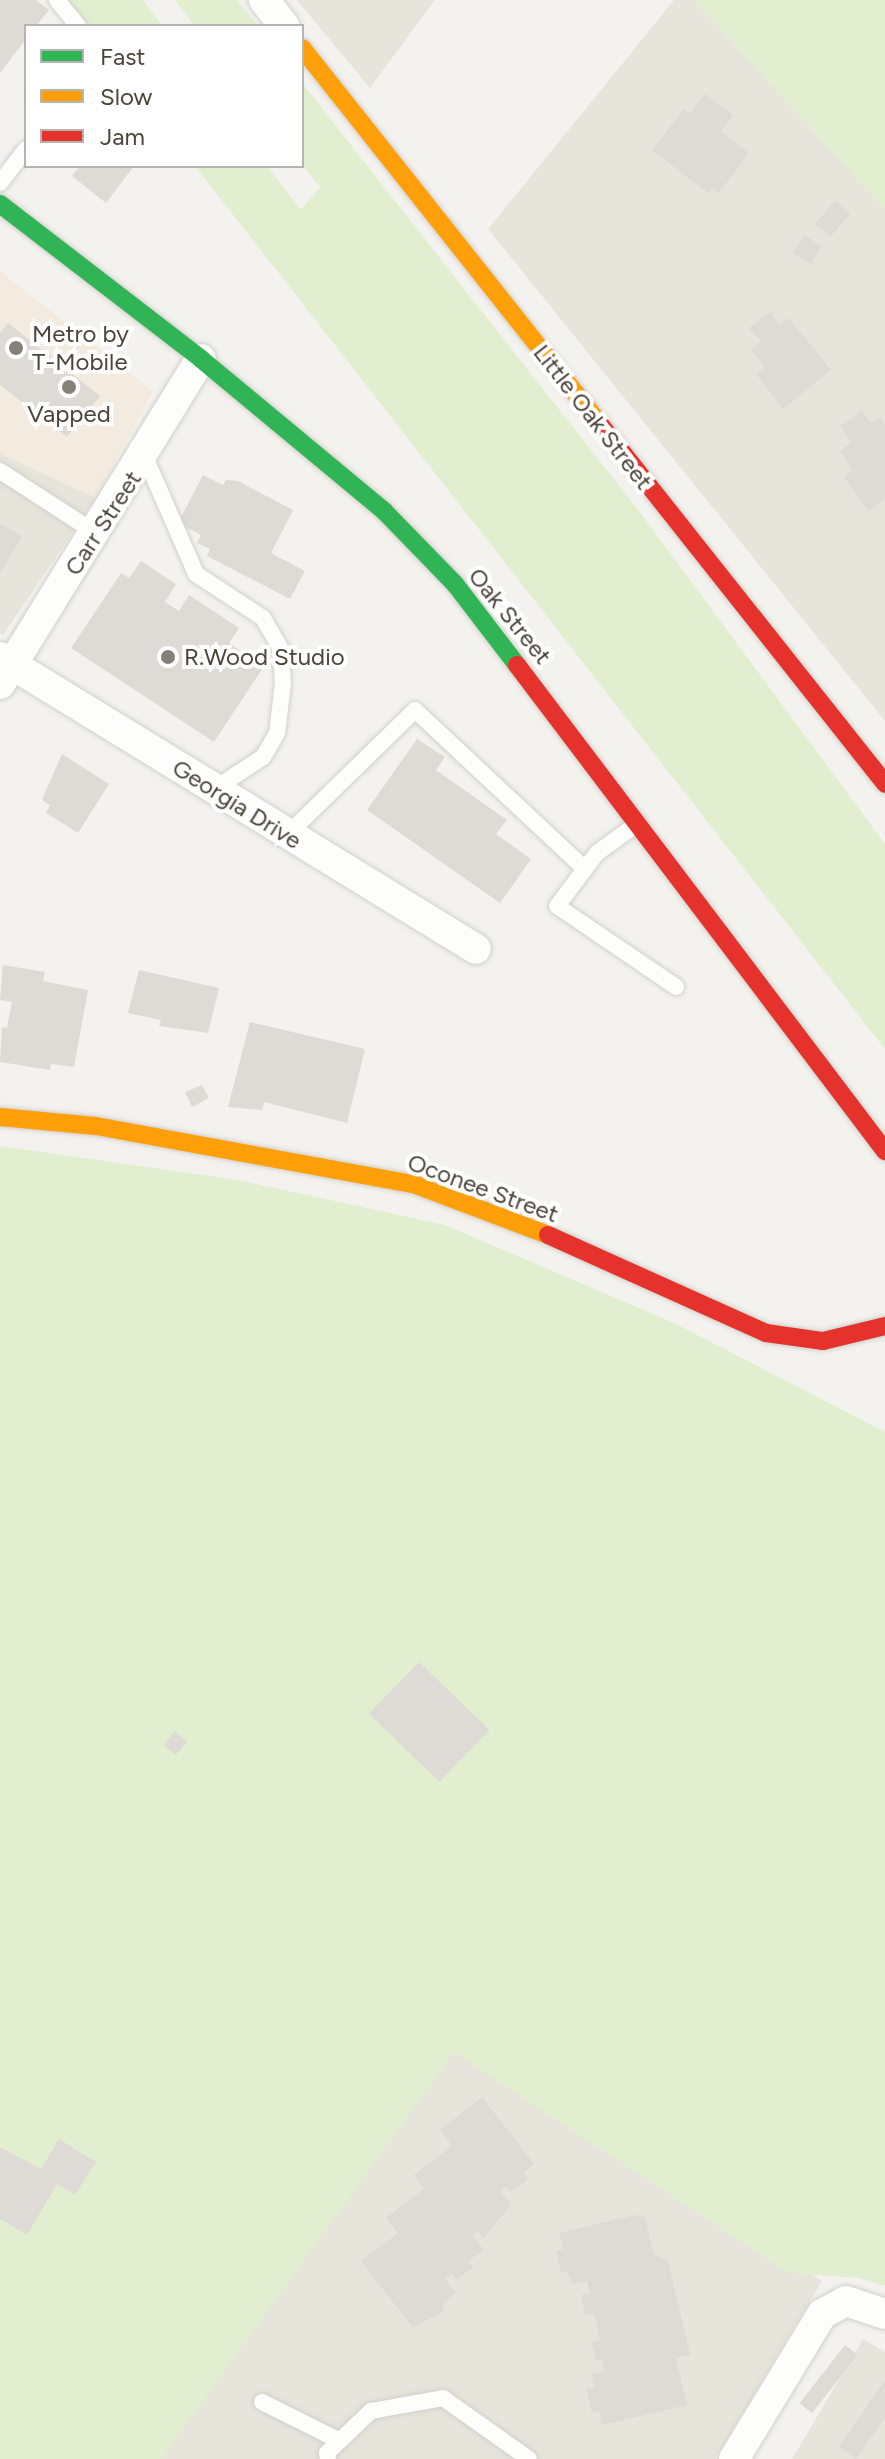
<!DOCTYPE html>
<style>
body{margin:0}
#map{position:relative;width:885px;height:2459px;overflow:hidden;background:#f4f2ee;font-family:Figtree,sans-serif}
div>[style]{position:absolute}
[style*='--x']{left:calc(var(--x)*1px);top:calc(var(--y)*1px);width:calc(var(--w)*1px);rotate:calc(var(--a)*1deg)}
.residential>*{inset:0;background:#e7e4dc}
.commercial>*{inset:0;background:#f3ebdf}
.green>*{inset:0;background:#e1eecf}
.building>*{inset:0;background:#dedbd6;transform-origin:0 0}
.roads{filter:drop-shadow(0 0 2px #d2d0cb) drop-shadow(0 0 2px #d2d0cb)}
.lane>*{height:16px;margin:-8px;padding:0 8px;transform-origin:8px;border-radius:8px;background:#fdfdfc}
.street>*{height:30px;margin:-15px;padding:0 15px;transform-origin:15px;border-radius:15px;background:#fdfdfc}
.fast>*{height:18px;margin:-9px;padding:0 9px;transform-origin:9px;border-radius:9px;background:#30b455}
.slow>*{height:18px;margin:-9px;padding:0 9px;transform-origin:9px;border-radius:9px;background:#ff9f0a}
.jam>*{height:18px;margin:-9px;padding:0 9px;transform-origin:9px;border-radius:9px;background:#e5322d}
.dots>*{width:22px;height:22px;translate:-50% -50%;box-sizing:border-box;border:4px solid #fff;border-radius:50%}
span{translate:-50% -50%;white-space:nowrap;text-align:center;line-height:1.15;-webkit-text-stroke:8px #fff;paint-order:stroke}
.poi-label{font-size:24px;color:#4b4439}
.left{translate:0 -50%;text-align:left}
.street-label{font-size:24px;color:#4b4439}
.legend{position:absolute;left:24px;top:24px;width:280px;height:144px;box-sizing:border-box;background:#fff;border:2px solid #b7b4b0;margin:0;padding:10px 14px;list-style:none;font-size:24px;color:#4b4439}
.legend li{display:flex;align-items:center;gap:16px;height:40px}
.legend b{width:40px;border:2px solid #b7b4b0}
</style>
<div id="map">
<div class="residential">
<div style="clip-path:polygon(297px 0,435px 0,370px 88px)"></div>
<div style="clip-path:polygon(674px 0,694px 0,885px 209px,885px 721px,488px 229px)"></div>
<div style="clip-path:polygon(0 453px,96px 498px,3px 635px,0 633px)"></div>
<div style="clip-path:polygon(449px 2039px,822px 2281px,715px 2459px,154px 2459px)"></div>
<div style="clip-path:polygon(863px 2339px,885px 2352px,885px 2459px,792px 2459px)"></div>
</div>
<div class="commercial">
<div style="clip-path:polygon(0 271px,153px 391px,96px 498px,0 453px)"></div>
</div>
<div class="green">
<div style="clip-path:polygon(58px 0,143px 0,162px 26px,80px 26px)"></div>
<div style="clip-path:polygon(175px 0,237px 0,258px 26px,195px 26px)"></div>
<div style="clip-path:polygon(695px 0,885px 0,885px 209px,694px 0)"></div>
<div style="clip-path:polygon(302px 83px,639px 511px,885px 844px,885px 1049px,195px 166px,267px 166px,301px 210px,320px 187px,302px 164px)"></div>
<div style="clip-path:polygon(0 1146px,238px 1180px,445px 1225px,674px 1323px,885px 1432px,885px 2286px,858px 2278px,788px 2273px,454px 2052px,161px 2459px,0 2459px)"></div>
</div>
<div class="building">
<div style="clip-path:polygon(0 0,36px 0,49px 10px,36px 26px,26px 26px,26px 39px,0 73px)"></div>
<div style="clip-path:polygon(705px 94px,733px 115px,721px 131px,749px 153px,719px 193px,712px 188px,709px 194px,652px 150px,684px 109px,690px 113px)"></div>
<div style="clip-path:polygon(80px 166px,134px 166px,106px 203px,72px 176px)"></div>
<div style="left:835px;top:201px;width:20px;height:30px;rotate:41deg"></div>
<div style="left:805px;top:235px;width:21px;height:21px;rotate:35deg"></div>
<div style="clip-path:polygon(770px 312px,780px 325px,789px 318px,831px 370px,783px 409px,756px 374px,765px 367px,751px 350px,761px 341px,749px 328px)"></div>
<div style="clip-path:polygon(8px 323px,100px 396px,67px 437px,0 385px,0 333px)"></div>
<div style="clip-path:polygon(862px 411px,871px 423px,880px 417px,885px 425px,885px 499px,868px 511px,844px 477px,853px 470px,840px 451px,851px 443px,840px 426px)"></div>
<div style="clip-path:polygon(203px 475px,223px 485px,226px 480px,238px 481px,293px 510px,271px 553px,305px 571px,290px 599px,207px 556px,210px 549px,197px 543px,201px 535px,178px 523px)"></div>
<div style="clip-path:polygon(0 524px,22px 536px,0 574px)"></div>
<div style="clip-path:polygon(141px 561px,176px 584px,165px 602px,179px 611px,189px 595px,239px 628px,229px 643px,264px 666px,214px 742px,71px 648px,121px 573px,129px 578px)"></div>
<div style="clip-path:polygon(417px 739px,445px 757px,436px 770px,507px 820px,496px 834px,531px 859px,500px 903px,367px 810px)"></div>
<div style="clip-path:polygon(62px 754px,109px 784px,78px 833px,46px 813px,50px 805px,42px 800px)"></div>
<div style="clip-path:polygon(3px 965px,45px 972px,43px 981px,88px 990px,74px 1067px,51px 1064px,50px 1070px,0 1062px,2px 1027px,7px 1028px,12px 1002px,0 1000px)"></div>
<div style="clip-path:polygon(139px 970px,219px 988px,208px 1033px,159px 1026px,161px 1020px,128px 1013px)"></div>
<div style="clip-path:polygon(250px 1022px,365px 1049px,347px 1123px,264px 1102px,262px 1110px,228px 1107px)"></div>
<div style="clip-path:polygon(202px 1085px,209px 1098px,192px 1107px,185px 1092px)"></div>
<div style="left:419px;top:1662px;width:98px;height:72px;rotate:44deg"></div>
<div style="left:175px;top:1731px;width:16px;height:18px;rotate:40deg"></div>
<div style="clip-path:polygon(482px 2097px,534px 2164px,523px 2172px,528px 2179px,511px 2192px,506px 2186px,500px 2191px,511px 2205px,483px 2238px,478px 2231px,473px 2236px,484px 2250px,468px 2261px,473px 2267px,456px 2280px,452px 2274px,445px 2279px,456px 2293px,442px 2305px,445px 2310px,413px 2328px,361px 2261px,398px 2233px,386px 2218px,424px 2189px,414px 2175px,452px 2146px,440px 2130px)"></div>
<div style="clip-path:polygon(59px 2139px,96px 2162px,75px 2195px,57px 2184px,27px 2235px,0 2219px,0 2147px,41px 2169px)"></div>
<div style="clip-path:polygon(635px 2215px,645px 2217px,654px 2255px,668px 2260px,690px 2355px,676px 2358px,687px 2405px,602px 2425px,599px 2411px,592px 2413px,586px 2388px,594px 2387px,591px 2374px,605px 2371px,602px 2360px,596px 2361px,591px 2342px,600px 2340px,594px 2313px,585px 2315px,581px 2295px,590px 2293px,587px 2281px,572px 2284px,568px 2271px,561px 2273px,556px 2251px,563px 2249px,559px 2233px)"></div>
<div style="left:845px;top:2345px;width:16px;height:74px;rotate:38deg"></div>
<div style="clip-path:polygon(885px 2380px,885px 2418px,856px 2459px,839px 2447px)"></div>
</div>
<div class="roads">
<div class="lane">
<div style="--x:57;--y:0;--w:33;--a:51"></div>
<div style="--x:0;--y:183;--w:43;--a:-52.6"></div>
<div style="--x:145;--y:457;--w:128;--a:66.4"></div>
<div style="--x:196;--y:574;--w:80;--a:33.3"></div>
<div style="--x:263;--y:618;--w:36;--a:60"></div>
<div style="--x:281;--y:649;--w:34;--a:87"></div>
<div style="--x:283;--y:683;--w:50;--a:96.8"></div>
<div style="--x:277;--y:733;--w:28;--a:120"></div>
<div style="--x:263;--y:757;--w:60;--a:146.6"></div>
<div style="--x:0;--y:471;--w:114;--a:32.9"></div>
<div style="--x:637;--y:824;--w:49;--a:144.1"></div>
<div style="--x:597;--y:853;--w:66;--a:127"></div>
<div style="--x:557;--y:906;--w:144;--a:34.2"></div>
<div style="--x:287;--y:835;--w:179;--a:-44.3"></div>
<div style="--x:415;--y:710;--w:233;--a:43.1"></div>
<div style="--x:262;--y:2402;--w:87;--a:26.6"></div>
<div style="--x:328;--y:2459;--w:6;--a:-99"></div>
<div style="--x:327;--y:2453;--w:61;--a:-43.7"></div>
<div style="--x:371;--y:2411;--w:73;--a:-10.2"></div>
<div style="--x:443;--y:2398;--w:105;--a:35.3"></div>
</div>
<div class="street">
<div style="--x:264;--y:0;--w:33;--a:52"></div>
<div style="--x:0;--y:657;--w:558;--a:31.53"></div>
<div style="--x:0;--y:684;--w:382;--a:-58.3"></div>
<div style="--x:734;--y:2459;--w:170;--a:-58.7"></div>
<div style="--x:822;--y:2314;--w:27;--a:-28"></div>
<div style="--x:846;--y:2301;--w:41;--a:18.4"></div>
</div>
<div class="fast">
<div style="--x:0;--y:204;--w:254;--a:37.6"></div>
<div style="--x:201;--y:359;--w:238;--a:39.7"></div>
<div style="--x:384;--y:511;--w:102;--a:45.8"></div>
<div style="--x:455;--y:584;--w:102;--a:52.6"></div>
</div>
<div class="slow">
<div style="--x:302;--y:48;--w:480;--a:51.6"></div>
<div style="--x:0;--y:1117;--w:96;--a:5.4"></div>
<div style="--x:96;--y:1126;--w:325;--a:10.4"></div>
<div style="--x:416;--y:1185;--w:141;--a:20.7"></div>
</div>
<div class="jam">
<div style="--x:600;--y:424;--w:459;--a:51.6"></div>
<div style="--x:517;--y:665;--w:610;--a:52.87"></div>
<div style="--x:548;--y:1235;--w:239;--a:24.2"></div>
<div style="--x:766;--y:1333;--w:58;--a:8"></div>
<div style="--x:823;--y:1341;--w:64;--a:-13.6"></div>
</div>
</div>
<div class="dots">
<div style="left:16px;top:348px;background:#868178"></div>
<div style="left:69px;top:387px;background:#868178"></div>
<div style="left:168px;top:657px;background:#868178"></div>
</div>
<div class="poi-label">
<span class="left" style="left:32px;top:348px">Metro by<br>T-Mobile</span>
<span style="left:69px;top:414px">Vapped</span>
<span class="left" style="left:184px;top:657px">R.Wood Studio</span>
</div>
<div class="street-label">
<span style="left:593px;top:417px;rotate:52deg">Little Oak Street</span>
<span style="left:103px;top:523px;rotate:-57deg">Carr Street</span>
<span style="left:510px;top:616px;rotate:51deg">Oak Street</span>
<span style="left:237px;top:804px;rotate:32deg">Georgia Drive</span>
<span style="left:483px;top:1188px;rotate:20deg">Oconee Street</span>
</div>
<ul class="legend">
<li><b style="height:10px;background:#30b455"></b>Fast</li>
<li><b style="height:10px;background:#ff9f0a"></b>Slow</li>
<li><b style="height:10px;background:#e5322d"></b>Jam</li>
</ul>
</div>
